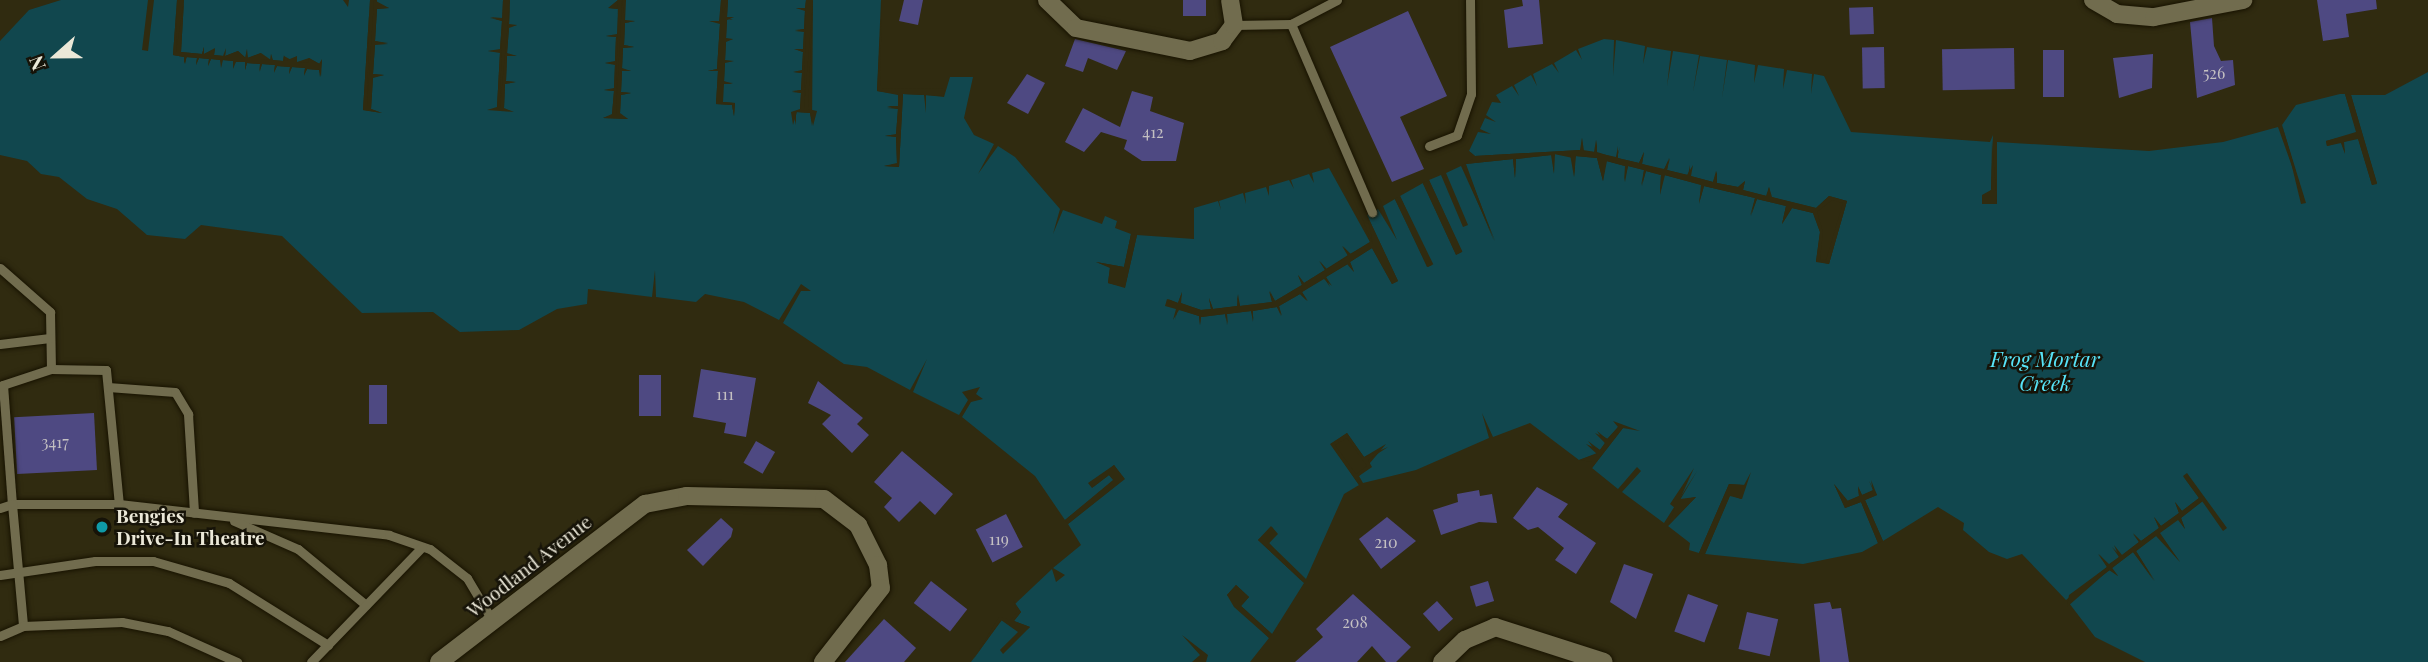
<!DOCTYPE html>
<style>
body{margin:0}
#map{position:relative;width:2428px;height:662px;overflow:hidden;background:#302b10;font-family:"Playfair Display",serif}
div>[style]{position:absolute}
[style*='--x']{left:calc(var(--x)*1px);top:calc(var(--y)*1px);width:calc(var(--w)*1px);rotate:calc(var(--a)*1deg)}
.water>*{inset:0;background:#11474e}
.pier>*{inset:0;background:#302b10;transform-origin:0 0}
.building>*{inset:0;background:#4e4982;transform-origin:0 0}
.roads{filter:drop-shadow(0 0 2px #181300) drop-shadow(0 0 2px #181300)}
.service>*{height:9px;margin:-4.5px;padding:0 4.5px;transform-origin:4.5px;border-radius:4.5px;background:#716c4e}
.minor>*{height:18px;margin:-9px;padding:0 9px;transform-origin:9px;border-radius:9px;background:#716c4e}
.dots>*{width:19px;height:19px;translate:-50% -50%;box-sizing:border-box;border:4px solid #161308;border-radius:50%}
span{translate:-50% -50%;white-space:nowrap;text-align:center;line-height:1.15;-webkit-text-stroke:5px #161308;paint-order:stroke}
.number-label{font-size:16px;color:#c4c0c2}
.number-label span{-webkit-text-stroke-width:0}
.poi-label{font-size:19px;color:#ebe8d8;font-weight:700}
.left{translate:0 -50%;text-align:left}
.street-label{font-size:19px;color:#ebe8d8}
.water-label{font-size:21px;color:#57e4f8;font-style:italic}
.north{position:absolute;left:21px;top:21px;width:70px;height:70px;-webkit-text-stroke:5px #161308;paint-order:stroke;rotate:249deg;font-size:19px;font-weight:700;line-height:28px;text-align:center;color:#ebe8d8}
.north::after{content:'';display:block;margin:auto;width:24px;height:32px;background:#ebe8d8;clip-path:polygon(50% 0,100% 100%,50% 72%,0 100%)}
</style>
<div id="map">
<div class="water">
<div style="clip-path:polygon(61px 0,148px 0,142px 50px,148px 51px,154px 0,177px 0,173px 55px,184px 57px,186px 64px,186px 57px,197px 58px,196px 65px,199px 58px,209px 59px,208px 66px,211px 59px,221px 60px,221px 67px,222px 60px,234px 61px,233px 68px,235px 62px,245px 62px,245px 70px,247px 63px,260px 64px,260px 71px,262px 64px,275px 65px,274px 72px,277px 66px,290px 67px,289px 74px,292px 67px,305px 68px,304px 75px,307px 69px,319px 70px,320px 77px,322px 60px,320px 64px,309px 58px,297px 62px,297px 56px,295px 62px,284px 56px,283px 61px,272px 60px,271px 54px,271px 60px,261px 53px,247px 58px,246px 49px,246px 58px,238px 51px,225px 56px,226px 49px,224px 56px,214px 55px,215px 49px,204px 54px,204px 47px,202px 54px,181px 52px,184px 0,343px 0,348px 7px,349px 0,370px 0,363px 110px,382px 113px,371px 109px,373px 77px,384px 75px,373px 74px,375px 44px,388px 43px,375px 41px,377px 9px,389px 8px,377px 6px,377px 0,503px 0,502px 19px,490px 18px,502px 21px,500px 50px,488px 51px,500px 52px,497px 107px,504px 108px,505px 84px,515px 82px,506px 81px,507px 56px,516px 56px,507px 54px,509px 27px,517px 25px,509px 25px,510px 0,618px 0,609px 8px,618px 9px,617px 35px,606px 36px,616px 37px,615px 62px,605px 63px,615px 64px,614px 89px,604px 90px,614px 91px,612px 115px,603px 118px,628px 119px,620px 114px,621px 95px,631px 93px,621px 92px,622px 71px,631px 71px,622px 69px,623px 48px,634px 47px,624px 45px,625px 23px,635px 21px,625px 21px,626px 0,721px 0,720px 21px,710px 21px,720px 23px,717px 69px,708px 71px,718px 71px,716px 104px,732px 105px,734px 116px,735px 103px,723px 102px,723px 83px,733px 82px,724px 82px,725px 62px,733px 61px,725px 61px,726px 41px,733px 39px,726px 39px,727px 19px,733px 20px,727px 17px,728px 0,806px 0,805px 8px,796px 8px,805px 10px,804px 29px,795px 30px,804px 31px,803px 50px,795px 49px,803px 52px,802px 71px,794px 72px,802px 73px,801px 90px,792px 91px,801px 93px,800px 110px,793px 112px,796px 125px,796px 112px,810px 113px,812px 126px,813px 0,881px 0,877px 91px,898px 94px,898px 106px,887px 108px,898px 109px,896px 135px,885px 135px,896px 137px,897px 164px,884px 166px,899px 167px,903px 94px,924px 95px,926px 113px,926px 95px,944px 97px,950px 77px,973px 77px,964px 118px,974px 135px,994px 144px,978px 174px,998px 146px,1015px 157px,1060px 209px,1053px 234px,1063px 210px,1102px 224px,1105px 216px,1117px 221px,1115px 228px,1131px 234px,1124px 267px,1096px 262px,1110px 267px,1108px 283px,1125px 287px,1137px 235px,1194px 239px,1194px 208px,1218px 201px,1221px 210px,1219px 201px,1243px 193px,1246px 204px,1245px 193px,1266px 187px,1269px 196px,1269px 186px,1289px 180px,1294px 189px,1291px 180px,1309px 174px,1314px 183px,1312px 173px,1329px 168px,1370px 242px,1350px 254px,1343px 246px,1348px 255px,1326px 269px,1320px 261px,1325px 270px,1304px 283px,1298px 275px,1302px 285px,1275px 301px,1269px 291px,1272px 302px,1240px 306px,1237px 295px,1238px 306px,1213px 309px,1209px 298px,1211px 309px,1201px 310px,1180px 303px,1182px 292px,1178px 303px,1168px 299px,1177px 309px,1175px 320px,1178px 309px,1199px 316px,1200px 325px,1201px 317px,1225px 314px,1227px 325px,1226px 314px,1251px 311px,1254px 321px,1252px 311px,1277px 307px,1281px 316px,1279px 306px,1300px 294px,1307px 301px,1302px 292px,1324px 278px,1330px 287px,1326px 277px,1348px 264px,1354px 272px,1350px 262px,1372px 248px,1392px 284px,1398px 281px,1367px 215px,1378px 209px,1397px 240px,1383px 206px,1395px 199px,1427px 267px,1432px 265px,1400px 196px,1423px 183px,1456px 255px,1462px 252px,1429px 180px,1441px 175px,1463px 227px,1468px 225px,1446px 173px,1461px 166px,1495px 241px,1465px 164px,1513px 159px,1515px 178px,1516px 159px,1552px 155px,1554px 173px,1554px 154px,1573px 158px,1575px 177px,1575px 156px,1597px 158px,1603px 181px,1606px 161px,1625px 166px,1624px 182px,1628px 166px,1644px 170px,1642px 186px,1646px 171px,1661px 175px,1660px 194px,1664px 175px,1702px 185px,1699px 203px,1704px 186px,1755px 198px,1751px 216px,1757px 199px,1786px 206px,1782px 224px,1792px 208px,1813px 213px,1820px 232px,1816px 261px,1829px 264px,1847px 201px,1829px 196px,1816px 208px,1771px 197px,1769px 187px,1767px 196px,1743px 190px,1745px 181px,1738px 187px,1717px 183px,1717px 171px,1713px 182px,1690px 176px,1690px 165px,1688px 175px,1667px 170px,1669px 158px,1664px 170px,1642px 164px,1644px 152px,1639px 163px,1617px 158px,1620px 147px,1616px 158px,1597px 152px,1597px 140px,1595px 152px,1583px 150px,1582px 138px,1581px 150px,1475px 156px,1469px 151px,1478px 132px,1491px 134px,1480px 129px,1485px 118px,1496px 122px,1486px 115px,1492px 102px,1501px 103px,1496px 95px,1512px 86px,1519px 96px,1514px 85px,1531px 75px,1537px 86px,1533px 74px,1552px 64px,1559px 73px,1554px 63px,1576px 50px,1582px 60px,1578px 49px,1604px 39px,1614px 40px,1613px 76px,1616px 40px,1645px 46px,1643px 64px,1647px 47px,1671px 51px,1667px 86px,1673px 51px,1699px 55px,1693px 92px,1700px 56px,1727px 60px,1722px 98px,1728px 60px,1755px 65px,1754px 83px,1758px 65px,1784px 69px,1783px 89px,1787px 70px,1812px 74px,1811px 94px,1814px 74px,1824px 76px,1851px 132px,1990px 142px,1993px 135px,1991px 190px,1982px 203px,1997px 203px,1997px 142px,2149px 151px,2223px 142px,2278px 127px,2305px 203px,2282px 125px,2296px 105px,2340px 94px,2345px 94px,2357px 133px,2326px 141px,2327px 146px,2341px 142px,2345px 153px,2343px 142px,2358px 138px,2372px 185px,2377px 183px,2351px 95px,2385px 95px,2428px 72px,2428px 662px,2145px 662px,2095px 637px,2069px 603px,2073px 597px,2110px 570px,2118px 576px,2112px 568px,2133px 552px,2155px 581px,2136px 551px,2157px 535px,2180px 562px,2159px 533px,2178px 519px,2185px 529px,2181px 518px,2203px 501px,2227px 528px,2183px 476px,2199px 498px,2182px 511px,2175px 502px,2179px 513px,2161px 526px,2154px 517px,2159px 528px,2141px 541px,2133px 534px,2139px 542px,2121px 556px,2112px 547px,2119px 557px,2109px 565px,2099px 554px,2107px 567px,2066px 600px,2022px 554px,2007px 559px,1989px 552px,1963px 530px,1964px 523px,1938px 507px,1883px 541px,1865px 500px,1877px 495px,1869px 481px,1873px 490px,1862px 495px,1858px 487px,1859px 496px,1847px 501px,1834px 484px,1845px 508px,1861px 502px,1878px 543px,1862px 552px,1803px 564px,1705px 554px,1730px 495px,1741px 499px,1744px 485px,1729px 484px,1699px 553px,1689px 550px,1690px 543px,1668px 526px,1696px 497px,1680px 500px,1697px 471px,1664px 523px,1622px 492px,1641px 471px,1637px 467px,1618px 489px,1592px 468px,1623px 428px,1639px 431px,1618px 427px,1607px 439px,1597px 431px,1605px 443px,1600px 450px,1588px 441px,1597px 453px,1579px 460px,1530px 423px,1493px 437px,1482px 413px,1489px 438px,1416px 470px,1363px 483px,1359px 476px,1386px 444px,1364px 457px,1347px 433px,1331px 444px,1359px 485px,1344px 494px,1306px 579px,1269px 543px,1277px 534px,1272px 527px,1258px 540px,1304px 583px,1272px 634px,1241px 606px,1249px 597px,1236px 585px,1227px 595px,1269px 638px,1250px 662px,1206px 662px,1208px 655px,1182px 635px,1200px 655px,1192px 662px,971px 662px,1002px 620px,1019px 632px,1000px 650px,1030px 627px,1014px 621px,1021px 612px,1015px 604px,1052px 569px,1056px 582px,1065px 575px,1053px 568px,1081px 545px,1068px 524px,1124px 479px,1114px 465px,1092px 488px,1109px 475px,1114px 480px,1065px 520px,1035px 476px,962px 417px,971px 402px,983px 399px,976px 394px,980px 387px,962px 392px,968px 400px,959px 415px,913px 392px,927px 359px,910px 390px,867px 367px,844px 364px,783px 323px,801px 291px,811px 291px,801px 284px,779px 320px,744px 302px,705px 294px,696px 302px,656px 297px,655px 270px,652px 297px,588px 289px,587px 304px,557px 309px,519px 330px,460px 332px,433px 312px,362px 313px,282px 236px,201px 225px,185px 239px,147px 235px,117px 209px,87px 199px,59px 177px,41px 174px,27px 161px,0 155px,0 41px,29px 10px)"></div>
</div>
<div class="pier">
<div style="clip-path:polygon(177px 0,176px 52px,184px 0,181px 52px,202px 54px,204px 47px,204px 54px,215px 48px,214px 55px,223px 56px,226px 48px,225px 56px,238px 51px,245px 58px,247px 49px,248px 58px,261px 53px,261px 59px,270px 60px,271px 54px,273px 60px,283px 61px,284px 55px,285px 61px,297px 56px,297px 62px,308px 63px,309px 58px,319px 64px,322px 59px,321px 77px,319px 70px,307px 69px,304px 76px,305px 68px,292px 67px,289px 74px,290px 67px,277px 66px,274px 73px,275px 65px,262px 64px,259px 72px,260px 64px,247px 63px,245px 70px,245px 62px,236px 62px,233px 69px,233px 61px,223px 60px,221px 68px,220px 60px,211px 59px,208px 66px,209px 59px,199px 58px,196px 65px,197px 58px,187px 57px,184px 64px,184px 57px,173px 55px)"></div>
<div style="clip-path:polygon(370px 0,367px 107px,374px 0,389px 8px,377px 9px,375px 41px,388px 44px,375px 45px,373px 74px,384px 75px,373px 78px,371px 109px,382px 113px,363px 110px)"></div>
<div style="clip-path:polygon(503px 0,500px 108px,510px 0,509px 24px,517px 25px,509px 28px,507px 53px,517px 56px,507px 56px,506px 81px,516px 82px,505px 84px,504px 108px,514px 112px,487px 110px,497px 107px,500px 53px,488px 51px,500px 49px,502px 21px,490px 17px,502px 18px)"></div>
<div style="clip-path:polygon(618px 0,616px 115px,622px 0,625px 20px,635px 21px,625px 23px,624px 45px,634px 47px,623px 48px,622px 68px,631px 71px,622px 71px,621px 92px,631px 93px,621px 95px,620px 113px,628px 119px,603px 118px,612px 114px,614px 91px,604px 90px,614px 88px,615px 65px,605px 63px,615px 61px,616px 37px,606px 36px,617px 34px,618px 9px,608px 8px)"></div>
<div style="clip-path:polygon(721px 0,723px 13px,728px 0,727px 17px,734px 17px,727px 20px,726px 38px,733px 39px,726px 42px,725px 60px,734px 61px,725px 63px,724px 81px,733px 84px,724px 84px,723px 102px,735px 103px,734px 116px,732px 105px,716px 104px,718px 71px,708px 71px,717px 69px,720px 24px,709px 21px,719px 21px)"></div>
<div style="clip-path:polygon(806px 0,804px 109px,813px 0,808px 109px,817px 111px,813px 126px,810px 113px,797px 112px,793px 125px,791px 112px,800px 109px,801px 93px,792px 92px,801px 90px,802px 73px,793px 72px,802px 70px,803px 52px,794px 49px,803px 49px,804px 32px,795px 31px,804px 29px,805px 11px,796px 8px,805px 8px)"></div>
<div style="clip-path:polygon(882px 0,880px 88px,945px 89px,943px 96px,903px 94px,899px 167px,884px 166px,897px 163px,896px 137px,885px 136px,896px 134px,898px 109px,887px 106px,898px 106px,898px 95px,877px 91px)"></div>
<div style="clip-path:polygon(2345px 94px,2351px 95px,2377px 184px,2372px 185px,2358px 139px,2344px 142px,2345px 154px,2341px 143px,2327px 146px,2326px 141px,2356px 132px)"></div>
<div style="clip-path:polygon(2282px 125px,2306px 203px,2301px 204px)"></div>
<div style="clip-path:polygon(evenodd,1582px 138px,1584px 151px,1594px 152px,1596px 140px,1597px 153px,1616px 157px,1618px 146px,1618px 158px,1639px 163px,1644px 152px,1642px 164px,1664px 169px,1670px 158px,1667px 170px,1687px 175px,1693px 165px,1691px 176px,1713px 182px,1716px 171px,1717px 183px,1738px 187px,1745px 181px,1743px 190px,1766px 196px,1769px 187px,1772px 197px,1816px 208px,1829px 196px,1847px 201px,1829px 264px,1816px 262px,1820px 232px,1813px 213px,1792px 208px,1782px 224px,1786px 206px,1757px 199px,1750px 216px,1755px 198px,1704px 186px,1699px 204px,1701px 185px,1665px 175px,1660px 195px,1661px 175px,1646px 171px,1641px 186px,1644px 170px,1628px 166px,1625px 182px,1625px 166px,1607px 161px,1603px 181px,1597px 158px,1576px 156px,1574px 177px,1570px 154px,1555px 154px,1554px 174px,1551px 155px,1516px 159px,1515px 178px,1513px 159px,1466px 164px,1494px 241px,1462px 165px,1473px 159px,1469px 151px,1475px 156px,1580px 150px,1582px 138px,1832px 200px,1843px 203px,1826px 260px,1820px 259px,1823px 232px,1817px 212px,1832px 200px)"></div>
<div style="clip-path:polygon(1992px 141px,1997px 204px,1982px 204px,1982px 195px,1991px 190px)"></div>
<div style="left:1429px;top:180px;width:79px;height:7px;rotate:65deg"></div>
<div style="left:1400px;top:196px;width:76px;height:6px;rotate:64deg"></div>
<div style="clip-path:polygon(1367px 215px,1398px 281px,1392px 284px,1372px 248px,1350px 262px,1354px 272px,1347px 264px,1326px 277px,1332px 286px,1324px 279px,1302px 292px,1308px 301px,1300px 294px,1279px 306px,1282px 316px,1277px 307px,1253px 311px,1253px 322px,1251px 311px,1227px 314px,1228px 325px,1225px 314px,1201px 317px,1200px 325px,1199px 316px,1179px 310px,1173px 320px,1176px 309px,1165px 306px,1167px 299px,1178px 303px,1182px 292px,1181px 303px,1201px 310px,1211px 309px,1209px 298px,1213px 309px,1237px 306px,1238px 294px,1240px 306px,1272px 302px,1270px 291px,1275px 301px,1302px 285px,1298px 275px,1304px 283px,1325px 270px,1319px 261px,1327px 269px,1348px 256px,1342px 246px,1351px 254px,1370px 242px,1362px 218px,1373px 244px)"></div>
<div style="clip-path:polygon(1131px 234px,1137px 235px,1125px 288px,1108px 283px,1110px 268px,1096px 262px,1124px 267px)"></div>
<div style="clip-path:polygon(1613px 421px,1640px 431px,1623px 428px,1592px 468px,1592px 462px,1579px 460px,1597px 454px,1586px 444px,1600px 450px,1605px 443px,1595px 433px,1608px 439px,1618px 427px)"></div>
<div style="clip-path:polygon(evenodd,1347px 433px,1364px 457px,1388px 447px,1368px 460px,1372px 467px,1359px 476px,1359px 485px,1330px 444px,1347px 433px,1347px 438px,1367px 466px,1356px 474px,1335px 445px,1347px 438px)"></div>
<div style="clip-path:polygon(1114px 465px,1125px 479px,1068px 524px,1065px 520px,1113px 480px,1109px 475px,1092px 488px,1088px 483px)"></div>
<div style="clip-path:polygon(1694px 468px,1680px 499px,1696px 497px,1668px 526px,1675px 508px,1670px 504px)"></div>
<div style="clip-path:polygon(1751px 472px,1742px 499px,1730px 496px,1705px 554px,1699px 553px,1729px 484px,1744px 485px)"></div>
<div style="clip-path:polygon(2187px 473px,2227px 528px,2223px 531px,2202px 501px,2181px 518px,2185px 529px,2178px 520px,2160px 533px,2180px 562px,2156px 536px,2136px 551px,2154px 581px,2133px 552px,2112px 568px,2118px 576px,2109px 570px,2067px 607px,2069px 595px,2107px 567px,2098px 554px,2109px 564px,2119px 557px,2114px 545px,2122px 555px,2139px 542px,2133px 533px,2141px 541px,2159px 528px,2154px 517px,2161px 526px,2179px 513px,2175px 502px,2182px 511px,2199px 498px,2183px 476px)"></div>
<div style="clip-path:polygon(1871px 480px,1877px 495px,1865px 500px,1883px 541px,1878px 543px,1861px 502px,1845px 508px,1834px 484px,1848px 501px,1859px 496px,1858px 486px,1862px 495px,1873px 491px)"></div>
<div style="clip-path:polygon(1271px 526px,1278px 534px,1269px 543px,1304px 583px,1258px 540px)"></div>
<div style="clip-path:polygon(1236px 585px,1249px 597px,1241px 606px,1272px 634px,1269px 638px,1234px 607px,1227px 595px)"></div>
<div style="clip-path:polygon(1013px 600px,1021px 612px,1014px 621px,1030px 627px,1003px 654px,1000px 650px,1018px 632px,1001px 620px,973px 660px,999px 617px,1011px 620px,1017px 612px)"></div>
</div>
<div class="building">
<div style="clip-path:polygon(904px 0,923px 0,918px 25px,899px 21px)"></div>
<div style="left:1183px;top:0;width:23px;height:16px"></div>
<div style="clip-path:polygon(1522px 0,1539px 0,1543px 44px,1508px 48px,1504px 10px,1523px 6px)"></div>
<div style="clip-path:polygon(2317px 0,2376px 0,2377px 9px,2346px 14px,2349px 37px,2323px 41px)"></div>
<div style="left:1873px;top:7px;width:27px;height:24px;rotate:88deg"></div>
<div style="clip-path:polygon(1408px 11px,1447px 96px,1400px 117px,1424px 169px,1392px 182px,1330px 47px)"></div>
<div style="clip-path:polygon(2212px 18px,2214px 46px,2221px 61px,2233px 60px,2235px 85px,2197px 98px,2190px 22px)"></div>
<div style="clip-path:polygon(1075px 39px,1126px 51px,1117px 70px,1088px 58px,1083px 72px,1065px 66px)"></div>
<div style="left:1884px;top:47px;width:41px;height:22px;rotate:89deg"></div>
<div style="left:2014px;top:48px;width:41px;height:72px;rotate:89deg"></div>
<div style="left:2043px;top:50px;width:21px;height:47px"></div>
<div style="clip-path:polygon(2153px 54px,2152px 88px,2119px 98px,2113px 58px)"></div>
<div style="clip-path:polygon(1027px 74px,1045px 83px,1028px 114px,1007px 103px)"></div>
<div style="clip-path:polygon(1132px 91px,1153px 97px,1150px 111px,1184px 123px,1176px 161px,1142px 161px,1124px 149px,1127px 140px,1101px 132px,1084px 152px,1065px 142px,1083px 108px,1120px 127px)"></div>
<div style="clip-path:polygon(701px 369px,756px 378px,746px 437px,724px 433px,726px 423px,693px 417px)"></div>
<div style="left:639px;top:375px;width:22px;height:41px"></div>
<div style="clip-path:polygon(818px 381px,863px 418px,857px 424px,869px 435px,852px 453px,822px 424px,831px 415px,808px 403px)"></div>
<div style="left:369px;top:385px;width:18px;height:39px"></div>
<div style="left:94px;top:413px;width:57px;height:80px;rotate:87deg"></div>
<div style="left:756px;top:441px;width:22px;height:25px;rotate:30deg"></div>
<div style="clip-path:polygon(902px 451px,953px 494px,935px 515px,920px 501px,899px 522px,884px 507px,892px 498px,874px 482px)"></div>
<div style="clip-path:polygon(1537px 487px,1568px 504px,1558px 517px,1596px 543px,1576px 574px,1555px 560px,1564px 548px,1538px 527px,1528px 530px,1513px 518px)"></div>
<div style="clip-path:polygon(1479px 490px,1480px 496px,1492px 494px,1497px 523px,1479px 522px,1441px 535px,1433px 510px,1458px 502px,1457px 494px)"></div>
<div style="left:1006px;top:514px;width:37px;height:34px;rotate:63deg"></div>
<div style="clip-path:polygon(1387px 517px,1416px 541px,1381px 569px,1359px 539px)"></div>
<div style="clip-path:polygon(721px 518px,733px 529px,731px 537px,703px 566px,687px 550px)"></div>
<div style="clip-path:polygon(1624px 564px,1653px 574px,1636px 619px,1610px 602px)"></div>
<div style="left:931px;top:581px;width:46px;height:28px;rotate:38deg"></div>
<div style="left:1488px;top:581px;width:21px;height:19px;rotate:73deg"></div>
<div style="clip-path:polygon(1353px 594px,1411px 647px,1396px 662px,1386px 662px,1372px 646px,1357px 662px,1295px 662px,1323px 637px,1316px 629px)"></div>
<div style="left:1688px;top:594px;width:32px;height:40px;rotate:20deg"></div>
<div style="left:1437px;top:601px;width:24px;height:19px;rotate:48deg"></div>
<div style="clip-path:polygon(1830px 602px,1832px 609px,1841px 608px,1849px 662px,1820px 662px,1814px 604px)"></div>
<div style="left:1747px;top:612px;width:32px;height:38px;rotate:13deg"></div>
<div style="clip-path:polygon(884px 619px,916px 648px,904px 662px,845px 662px)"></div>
</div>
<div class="roads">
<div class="service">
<div style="--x:1291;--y:24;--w:205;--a:66.7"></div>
<div style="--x:1234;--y:25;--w:57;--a:-1"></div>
<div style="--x:1291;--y:24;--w:52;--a:-27.6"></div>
<div style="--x:1429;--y:146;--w:30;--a:-21"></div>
<div style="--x:1457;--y:135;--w:43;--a:-71.1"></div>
<div style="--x:1471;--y:94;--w:94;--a:-90.6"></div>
<div style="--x:0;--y:268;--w:67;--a:41.3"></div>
<div style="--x:50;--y:312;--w:57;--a:89"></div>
<div style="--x:51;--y:369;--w:55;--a:1"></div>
<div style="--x:106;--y:370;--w:135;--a:84.5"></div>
<div style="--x:119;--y:504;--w:272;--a:6.5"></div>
<div style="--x:389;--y:535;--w:43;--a:18.9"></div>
<div style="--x:430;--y:549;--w:47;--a:38.1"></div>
<div style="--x:467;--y:578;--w:49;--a:59.2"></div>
<div style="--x:0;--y:344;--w:50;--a:-6.8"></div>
<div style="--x:51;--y:369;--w:51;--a:161.6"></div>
<div style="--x:3;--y:385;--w:119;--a:85.7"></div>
<div style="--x:12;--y:504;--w:107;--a:0"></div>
<div style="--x:108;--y:387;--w:67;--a:4.3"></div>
<div style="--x:175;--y:392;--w:26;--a:59"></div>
<div style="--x:188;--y:414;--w:99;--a:86.5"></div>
<div style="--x:0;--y:508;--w:13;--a:-18"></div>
<div style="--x:12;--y:504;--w:122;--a:84.8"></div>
<div style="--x:234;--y:521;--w:70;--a:23.6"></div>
<div style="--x:298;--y:549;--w:88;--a:39.5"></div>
<div style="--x:0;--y:575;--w:96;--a:-8.4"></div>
<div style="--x:95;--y:561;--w:58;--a:0"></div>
<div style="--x:153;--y:561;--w:79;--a:16.1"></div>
<div style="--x:229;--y:583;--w:117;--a:32.1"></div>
<div style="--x:0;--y:636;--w:25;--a:-23"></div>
<div style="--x:23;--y:626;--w:99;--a:-2.3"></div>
<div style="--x:122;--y:622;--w:47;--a:11.1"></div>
<div style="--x:168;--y:631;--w:76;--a:24.2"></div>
<div style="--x:311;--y:662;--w:160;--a:-46"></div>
</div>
<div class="minor">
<div style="--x:1047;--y:0;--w:40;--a:44"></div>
<div style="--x:1076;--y:28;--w:116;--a:11.4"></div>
<div style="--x:1190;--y:51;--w:34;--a:-17"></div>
<div style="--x:1222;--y:41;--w:20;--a:-53"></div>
<div style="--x:1234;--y:25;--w:25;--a:-99"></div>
<div style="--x:2093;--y:0;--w:28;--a:30"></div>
<div style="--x:2117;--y:14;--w:37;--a:5"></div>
<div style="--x:2154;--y:17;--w:91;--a:-10.8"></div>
<div style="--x:439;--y:662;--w:260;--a:-37.5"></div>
<div style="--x:645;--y:504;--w:43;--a:-10.8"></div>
<div style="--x:687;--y:496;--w:137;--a:1.3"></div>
<div style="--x:824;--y:499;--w:43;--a:37.4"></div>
<div style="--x:858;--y:525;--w:45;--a:63.4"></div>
<div style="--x:878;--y:565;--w:23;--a:83"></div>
<div style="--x:881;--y:588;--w:94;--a:128.1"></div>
<div style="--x:1442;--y:662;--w:32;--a:-44"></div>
<div style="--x:1465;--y:640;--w:33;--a:-23"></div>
<div style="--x:1495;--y:627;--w:114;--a:17.8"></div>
</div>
</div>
<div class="dots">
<div style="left:102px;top:527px;background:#0f9aa8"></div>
</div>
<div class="number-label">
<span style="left:2214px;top:73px">526</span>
<span style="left:1153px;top:132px">412</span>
<span style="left:725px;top:394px">111</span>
<span style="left:55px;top:442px">3417</span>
<span style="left:999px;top:539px">119</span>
<span style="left:1386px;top:542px">210</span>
<span style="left:1355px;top:622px">208</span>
</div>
<div class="poi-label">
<span class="left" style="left:116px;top:527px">Bengies<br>Drive-In Theatre</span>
</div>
<div class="street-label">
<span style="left:529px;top:566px;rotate:-38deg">Woodland Avenue</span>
</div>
<div class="water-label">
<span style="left:2045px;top:370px">Frog Mortar<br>Creek</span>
</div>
<div class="north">N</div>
</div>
